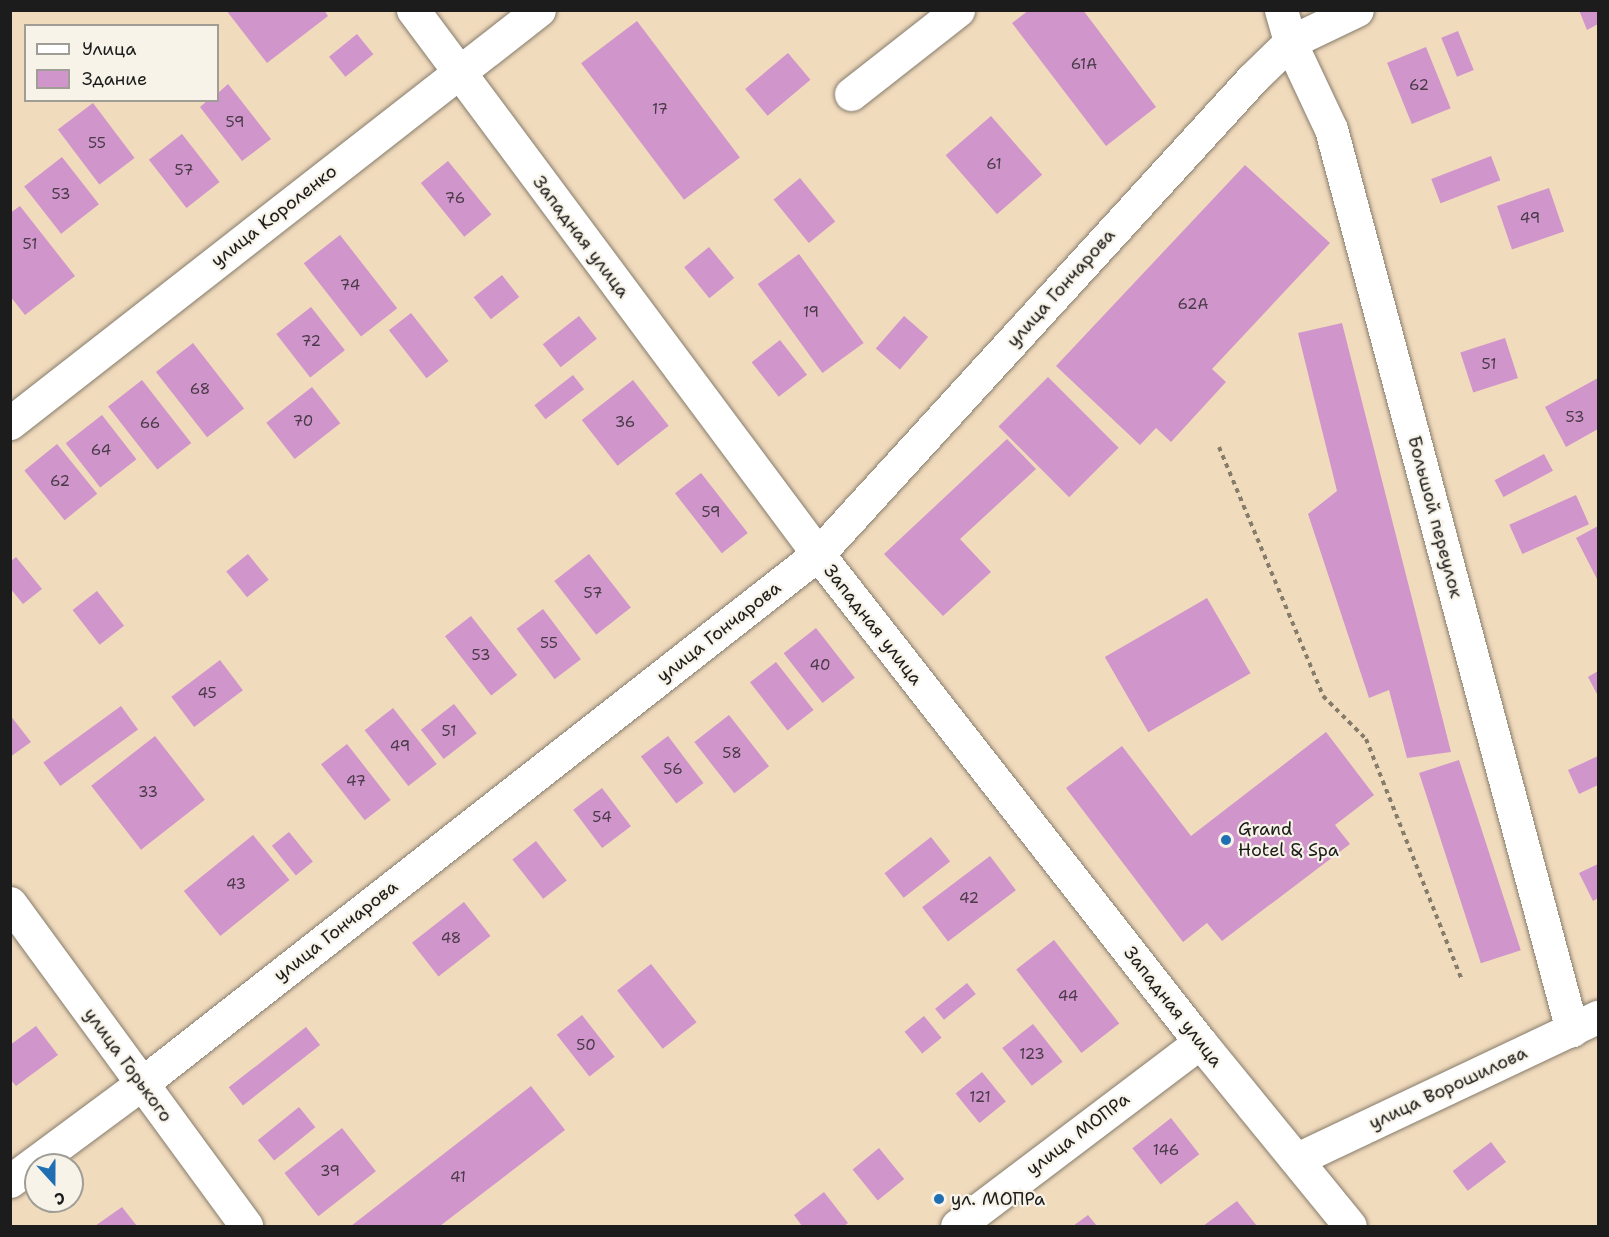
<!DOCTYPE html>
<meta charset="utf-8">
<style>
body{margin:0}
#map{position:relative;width:1609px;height:1237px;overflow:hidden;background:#f1dbbd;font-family:"Shantell Sans",sans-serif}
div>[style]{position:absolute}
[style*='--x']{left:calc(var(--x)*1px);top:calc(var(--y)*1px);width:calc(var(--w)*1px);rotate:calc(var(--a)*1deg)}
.building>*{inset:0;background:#d095cb;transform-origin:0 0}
.path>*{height:4px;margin-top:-2px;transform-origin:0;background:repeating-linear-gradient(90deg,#867c6c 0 4.5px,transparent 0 9px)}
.roads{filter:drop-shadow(0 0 2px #867c6c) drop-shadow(0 0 2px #867c6c)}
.minor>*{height:33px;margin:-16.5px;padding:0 16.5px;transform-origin:16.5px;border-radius:16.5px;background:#fff}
.major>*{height:33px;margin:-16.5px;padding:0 16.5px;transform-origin:16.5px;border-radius:16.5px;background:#fff}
.dots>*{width:16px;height:16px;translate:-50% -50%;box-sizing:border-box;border:3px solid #f7f3e8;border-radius:50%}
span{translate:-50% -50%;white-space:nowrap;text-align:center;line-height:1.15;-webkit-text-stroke:4.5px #f7f3e8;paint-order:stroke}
.number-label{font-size:15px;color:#493a48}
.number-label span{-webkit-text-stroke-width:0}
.street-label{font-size:18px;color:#1c1c1c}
.poi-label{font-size:18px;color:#1c1c1c}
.left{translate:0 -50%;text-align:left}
.frame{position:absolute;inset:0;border:12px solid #1c1c1c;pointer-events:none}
.legend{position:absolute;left:24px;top:24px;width:195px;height:78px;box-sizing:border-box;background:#f7f3e8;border:2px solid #9f9d96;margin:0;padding:8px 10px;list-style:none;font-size:18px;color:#1c1c1c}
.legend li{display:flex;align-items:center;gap:12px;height:30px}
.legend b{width:30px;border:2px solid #9f9d96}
.north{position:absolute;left:24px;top:1153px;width:60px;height:60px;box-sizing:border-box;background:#f7f3e8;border:2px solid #9f9d96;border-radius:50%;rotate:159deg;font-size:16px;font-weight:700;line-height:24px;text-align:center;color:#1c1c1c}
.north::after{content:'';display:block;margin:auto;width:21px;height:27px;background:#1f6fb2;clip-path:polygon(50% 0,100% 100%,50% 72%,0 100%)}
</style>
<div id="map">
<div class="building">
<div style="clip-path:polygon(226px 10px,324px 10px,328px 16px,267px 63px)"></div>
<div style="clip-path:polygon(1029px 10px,1083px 10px,1156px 107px,1106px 146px,1012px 23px)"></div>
<div style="clip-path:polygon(1579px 10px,1598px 10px,1598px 24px,1587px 30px)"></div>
<div style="left:637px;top:21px;width:171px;height:70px;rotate:53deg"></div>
<div style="left:1458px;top:31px;width:42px;height:18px;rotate:68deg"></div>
<div style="left:357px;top:34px;width:26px;height:36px;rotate:51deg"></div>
<div style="left:1426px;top:47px;width:66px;height:42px;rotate:68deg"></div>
<div style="left:788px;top:53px;width:35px;height:56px;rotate:50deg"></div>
<div style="clip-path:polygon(228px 84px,271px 139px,242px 161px,200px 107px,208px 100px,218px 100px,218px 93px)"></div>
<div style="left:93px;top:103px;width:69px;height:44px;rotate:53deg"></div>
<div style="left:991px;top:116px;width:78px;height:60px;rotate:49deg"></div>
<div style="left:182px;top:134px;width:61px;height:42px;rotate:52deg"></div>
<div style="left:1491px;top:156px;width:26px;height:64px;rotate:69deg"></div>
<div style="left:62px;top:157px;width:60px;height:48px;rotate:52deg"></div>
<div style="left:448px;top:161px;width:69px;height:35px;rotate:51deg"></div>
<div style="clip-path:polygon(1245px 165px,1330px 243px,1212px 369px,1226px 382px,1171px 442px,1156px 428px,1140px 445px,1056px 366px)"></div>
<div style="left:800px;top:178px;width:56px;height:34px;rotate:51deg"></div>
<div style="left:1549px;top:188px;width:46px;height:55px;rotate:71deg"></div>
<div style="clip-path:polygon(20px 206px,75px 276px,25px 315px,10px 296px,10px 213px)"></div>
<div style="left:340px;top:235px;width:93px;height:46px;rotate:52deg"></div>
<div style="left:709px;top:247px;width:40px;height:32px;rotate:51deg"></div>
<div style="left:799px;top:254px;width:110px;height:51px;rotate:54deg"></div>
<div style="left:502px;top:275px;width:28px;height:36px;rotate:52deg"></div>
<div style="left:311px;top:307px;width:55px;height:44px;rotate:52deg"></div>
<div style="left:411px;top:313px;width:61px;height:28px;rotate:52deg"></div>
<div style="left:579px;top:316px;width:29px;height:46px;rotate:52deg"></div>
<div style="left:904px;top:316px;width:32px;height:43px;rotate:41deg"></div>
<div style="clip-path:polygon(1342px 323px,1451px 752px,1407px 758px,1389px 690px,1369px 698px,1308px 514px,1337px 491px,1298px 333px)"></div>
<div style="left:1505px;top:338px;width:42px;height:47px;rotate:72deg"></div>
<div style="left:780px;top:340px;width:44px;height:36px;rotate:52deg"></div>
<div style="left:193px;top:343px;width:83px;height:47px;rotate:52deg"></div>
<div style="left:573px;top:375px;width:18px;height:49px;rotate:52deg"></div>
<div style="left:1048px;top:377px;width:100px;height:70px;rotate:45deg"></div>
<div style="clip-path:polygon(1598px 378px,1598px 429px,1566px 447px,1545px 407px)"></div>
<div style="left:142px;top:380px;width:80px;height:43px;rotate:52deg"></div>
<div style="left:633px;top:380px;width:58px;height:65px;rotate:52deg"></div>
<div style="left:312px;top:387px;width:46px;height:58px;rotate:52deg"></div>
<div style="left:102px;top:415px;width:56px;height:46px;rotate:52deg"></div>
<div style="clip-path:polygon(1007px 439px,1036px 469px,960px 539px,991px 572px,943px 616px,884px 554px)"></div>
<div style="left:57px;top:444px;width:64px;height:42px;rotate:51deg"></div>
<div style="left:1544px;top:454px;width:19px;height:56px;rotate:62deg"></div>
<div style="left:701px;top:473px;width:76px;height:33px;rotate:52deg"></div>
<div style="left:1576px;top:495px;width:32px;height:73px;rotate:66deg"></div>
<div style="clip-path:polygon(1598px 526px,1598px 581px,1576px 538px)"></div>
<div style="left:248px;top:554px;width:33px;height:28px;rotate:51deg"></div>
<div style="left:589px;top:554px;width:68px;height:44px;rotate:52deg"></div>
<div style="clip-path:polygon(16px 557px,42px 589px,23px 604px,10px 588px,10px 562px)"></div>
<div style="left:97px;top:591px;width:44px;height:31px;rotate:52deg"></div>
<div style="left:1207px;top:598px;width:87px;height:118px;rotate:60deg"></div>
<div style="left:543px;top:609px;width:63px;height:33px;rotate:53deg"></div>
<div style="left:471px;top:616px;width:75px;height:33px;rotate:52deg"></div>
<div style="left:816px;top:628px;width:63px;height:41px;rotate:52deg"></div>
<div style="left:220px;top:660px;width:38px;height:61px;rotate:53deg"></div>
<div style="left:776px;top:662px;width:61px;height:33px;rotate:52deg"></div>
<div style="clip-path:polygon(1598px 671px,1598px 696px,1588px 677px)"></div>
<div style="left:454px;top:704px;width:37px;height:42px;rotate:52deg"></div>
<div style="left:121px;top:706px;width:29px;height:96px;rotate:54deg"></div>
<div style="left:393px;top:708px;width:71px;height:36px;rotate:52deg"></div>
<div style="clip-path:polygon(10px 715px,31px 742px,10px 757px)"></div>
<div style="left:729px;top:715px;width:65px;height:44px;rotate:52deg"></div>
<div style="clip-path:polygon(1326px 732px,1374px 795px,1335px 825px,1350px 844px,1222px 941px,1207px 923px,1183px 942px,1066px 788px,1122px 746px,1191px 836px)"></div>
<div style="left:155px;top:736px;width:81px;height:81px;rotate:52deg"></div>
<div style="left:668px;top:736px;width:59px;height:34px;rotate:53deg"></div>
<div style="left:347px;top:744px;width:71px;height:33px;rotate:52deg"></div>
<div style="clip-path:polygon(1598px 756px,1598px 785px,1579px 794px,1568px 770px)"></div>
<div style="left:1459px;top:760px;width:200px;height:42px;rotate:72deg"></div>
<div style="left:602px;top:788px;width:48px;height:36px;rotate:53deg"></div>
<div style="left:289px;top:832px;width:38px;height:22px;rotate:51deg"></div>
<div style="left:253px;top:835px;width:58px;height:89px;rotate:51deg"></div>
<div style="left:931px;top:837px;width:31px;height:59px;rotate:52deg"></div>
<div style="left:536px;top:841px;width:50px;height:30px;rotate:52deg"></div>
<div style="left:990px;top:856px;width:43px;height:85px;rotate:53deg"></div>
<div style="clip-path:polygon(1598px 864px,1598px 898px,1593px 901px,1579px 873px)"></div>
<div style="left:464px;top:902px;width:43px;height:66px;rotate:52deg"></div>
<div style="left:1054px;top:940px;width:106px;height:48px;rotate:52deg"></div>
<div style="left:651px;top:964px;width:74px;height:43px;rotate:52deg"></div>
<div style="left:967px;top:983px;width:14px;height:41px;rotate:51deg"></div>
<div style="left:582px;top:1015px;width:53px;height:32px;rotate:52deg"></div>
<div style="left:924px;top:1016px;width:28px;height:25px;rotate:51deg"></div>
<div style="left:1033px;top:1024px;width:48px;height:39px;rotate:52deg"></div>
<div style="clip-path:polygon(36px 1026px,58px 1055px,16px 1086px,10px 1079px,10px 1045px)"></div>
<div style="left:306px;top:1027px;width:23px;height:98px;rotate:52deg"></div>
<div style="left:982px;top:1072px;width:38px;height:34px;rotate:51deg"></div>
<div style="clip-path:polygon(531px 1086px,565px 1130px,440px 1226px,351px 1226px)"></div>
<div style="left:299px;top:1107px;width:26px;height:53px;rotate:51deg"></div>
<div style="left:1171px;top:1118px;width:46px;height:49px;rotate:52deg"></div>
<div style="left:342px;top:1128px;width:55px;height:73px;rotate:52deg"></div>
<div style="left:1491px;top:1142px;width:25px;height:48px;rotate:53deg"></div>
<div style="left:879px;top:1148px;width:40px;height:34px;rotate:51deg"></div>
<div style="clip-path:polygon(824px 1192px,848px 1223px,844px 1226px,802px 1226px,794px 1215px)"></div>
<div style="clip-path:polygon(1237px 1201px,1257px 1226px,1203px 1226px)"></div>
<div style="clip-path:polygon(122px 1207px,137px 1226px,95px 1226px)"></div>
<div style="clip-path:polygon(1088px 1215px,1097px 1226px,1073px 1226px)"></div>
</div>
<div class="path">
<div style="--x:1219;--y:447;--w:270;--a:67.3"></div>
<div style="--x:1323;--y:696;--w:61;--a:45"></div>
<div style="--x:1366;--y:739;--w:257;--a:68.3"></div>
</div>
<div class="roads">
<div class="minor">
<div style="--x:413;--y:10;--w:678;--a:53.33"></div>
<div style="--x:818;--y:554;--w:620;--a:51.95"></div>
<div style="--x:1281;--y:10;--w:33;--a:74"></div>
<div style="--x:1290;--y:42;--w:96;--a:64.8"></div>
<div style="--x:1331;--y:129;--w:933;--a:75.03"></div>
<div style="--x:851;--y:94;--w:136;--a:-38.1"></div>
<div style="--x:10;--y:423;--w:671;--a:-37.98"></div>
<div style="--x:10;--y:903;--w:400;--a:53.8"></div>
<div style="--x:1297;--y:1159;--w:333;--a:-25.3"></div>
<div style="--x:10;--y:1181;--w:163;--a:-36.5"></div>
<div style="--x:141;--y:1084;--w:860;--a:-38.06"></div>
<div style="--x:818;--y:554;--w:643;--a:-47.58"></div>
<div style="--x:1252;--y:79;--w:53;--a:-44.2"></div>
<div style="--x:1290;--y:42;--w:74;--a:-25.5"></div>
</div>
<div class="major">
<div style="--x:957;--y:1226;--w:305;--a:-37.1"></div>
<div style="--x:1200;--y:1042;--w:237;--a:50.8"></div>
</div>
</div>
<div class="dots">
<div style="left:1226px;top:840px;background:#1f6fb2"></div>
<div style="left:939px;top:1199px;background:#1f6fb2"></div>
</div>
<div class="number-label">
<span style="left:1084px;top:65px">61А</span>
<span style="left:1419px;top:86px">62</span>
<span style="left:660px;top:110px">17</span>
<span style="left:235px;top:123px">59</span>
<span style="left:97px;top:144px">55</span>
<span style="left:994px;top:165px">61</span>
<span style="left:184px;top:171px">57</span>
<span style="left:61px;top:195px">53</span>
<span style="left:455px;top:199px">76</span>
<span style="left:1530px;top:219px">49</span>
<span style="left:30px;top:245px">51</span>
<span style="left:350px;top:286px">74</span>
<span style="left:1193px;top:305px">62А</span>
<span style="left:811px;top:313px">19</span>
<span style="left:311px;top:342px">72</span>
<span style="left:1489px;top:365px">51</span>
<span style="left:200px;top:390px">68</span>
<span style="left:1575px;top:418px">53</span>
<span style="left:303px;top:422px">70</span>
<span style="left:625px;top:423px">36</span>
<span style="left:150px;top:424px">66</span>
<span style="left:101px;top:451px">64</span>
<span style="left:60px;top:482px">62</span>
<span style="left:711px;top:513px">59</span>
<span style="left:593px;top:594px">57</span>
<span style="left:549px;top:644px">55</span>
<span style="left:481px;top:656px">53</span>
<span style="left:820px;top:666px">40</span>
<span style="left:207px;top:694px">45</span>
<span style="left:449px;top:732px">51</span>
<span style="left:400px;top:747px">49</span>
<span style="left:732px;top:754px">58</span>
<span style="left:673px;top:770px">56</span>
<span style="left:356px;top:782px">47</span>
<span style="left:148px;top:793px">33</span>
<span style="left:602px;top:818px">54</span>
<span style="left:236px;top:885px">43</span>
<span style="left:969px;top:899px">42</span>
<span style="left:451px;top:939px">48</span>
<span style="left:1068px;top:997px">44</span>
<span style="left:586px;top:1046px">50</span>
<span style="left:1032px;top:1055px">123</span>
<span style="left:980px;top:1098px">121</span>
<span style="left:1166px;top:1151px">146</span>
<span style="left:330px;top:1172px">39</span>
<span style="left:458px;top:1178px">41</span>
</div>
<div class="street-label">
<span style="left:274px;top:216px;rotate:-38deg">улица Короленко</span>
<span style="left:581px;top:237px;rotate:53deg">Западная улица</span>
<span style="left:1061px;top:288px;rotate:-48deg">улица Гончарова</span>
<span style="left:1435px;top:517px;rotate:75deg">Большой переулок</span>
<span style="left:873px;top:625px;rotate:52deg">Западная улица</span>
<span style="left:719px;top:632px;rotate:-38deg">улица Гончарова</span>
<span style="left:336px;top:931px;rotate:-38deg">улица Гончарова</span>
<span style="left:1173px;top:1007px;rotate:52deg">Западная улица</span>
<span style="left:128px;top:1065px;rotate:54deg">улица Горького</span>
<span style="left:1448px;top:1088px;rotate:-25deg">улица Ворошилова</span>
<span style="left:1078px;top:1134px;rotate:-37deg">улица МОПРа</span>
</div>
<div class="poi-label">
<span class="left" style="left:1238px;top:840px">Grand<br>Hotel &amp; Spa</span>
<span class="left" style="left:951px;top:1199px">ул. МОПРа</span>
</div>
<div class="frame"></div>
<ul class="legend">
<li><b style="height:8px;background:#fff"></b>Улица</li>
<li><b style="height:16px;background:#d095cb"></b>Здание</li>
</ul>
<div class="north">С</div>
</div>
